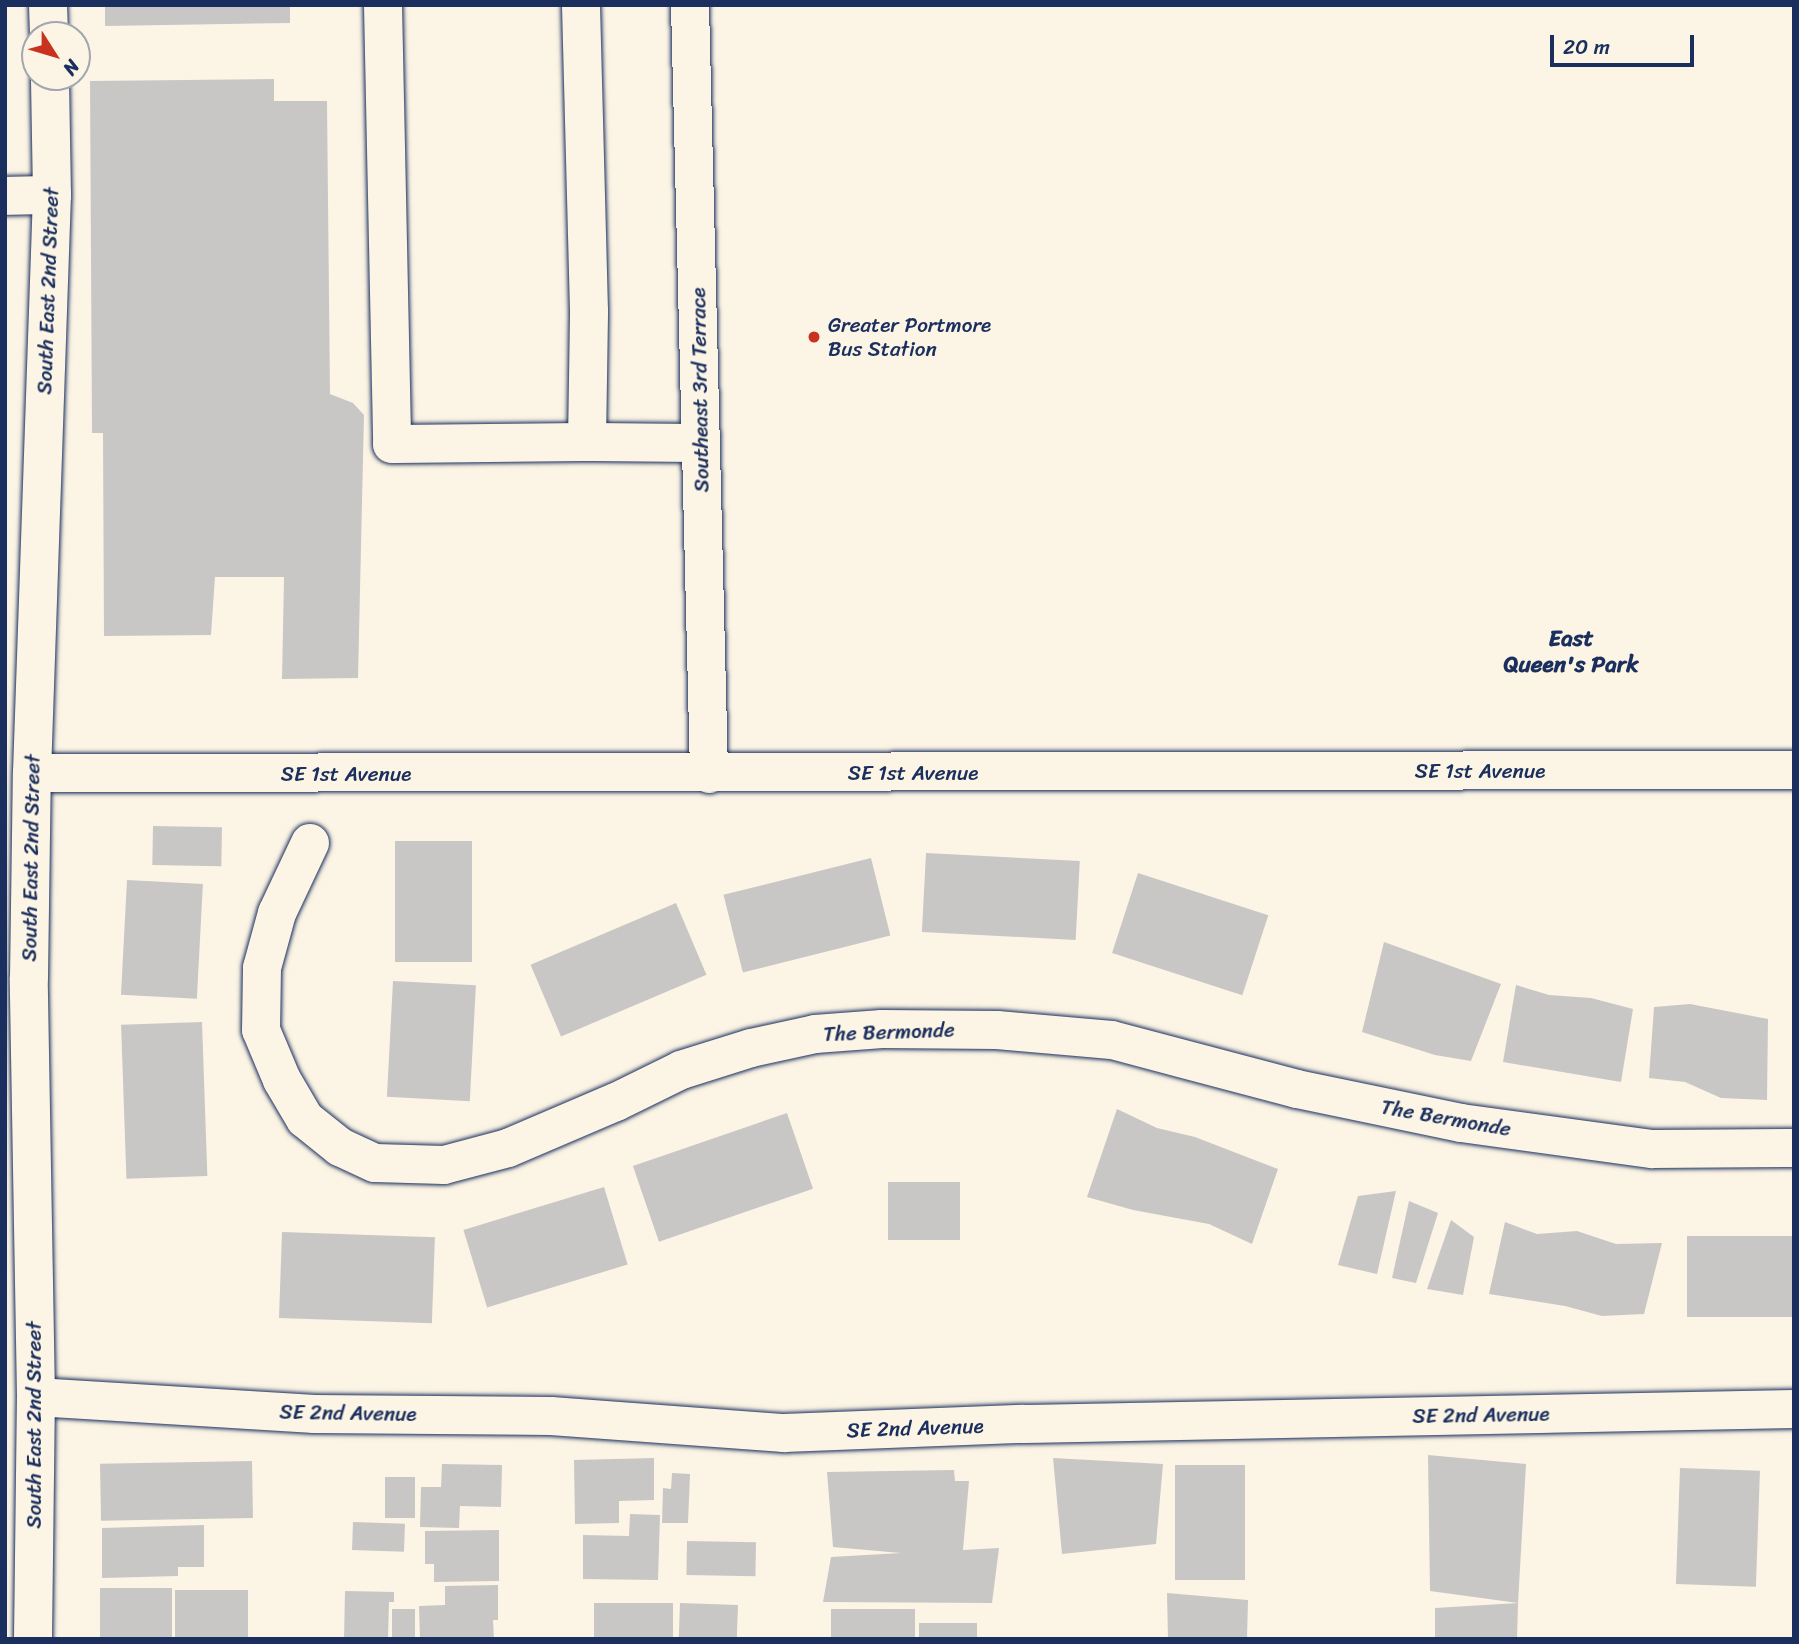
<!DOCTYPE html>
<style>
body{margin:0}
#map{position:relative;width:1799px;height:1644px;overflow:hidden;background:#fcf5e5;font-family:Sriracha,sans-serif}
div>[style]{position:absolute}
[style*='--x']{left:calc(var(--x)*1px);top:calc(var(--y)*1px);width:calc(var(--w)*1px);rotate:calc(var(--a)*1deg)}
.building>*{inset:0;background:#c8c7c6;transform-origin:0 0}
.roads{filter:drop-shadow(0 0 2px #1b2f5e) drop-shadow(0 0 2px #1b2f5e)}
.minor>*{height:38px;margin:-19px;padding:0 19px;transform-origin:19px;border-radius:19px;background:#fcf5e5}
.dots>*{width:19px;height:19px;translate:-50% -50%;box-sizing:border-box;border:4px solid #fcf5e5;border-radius:50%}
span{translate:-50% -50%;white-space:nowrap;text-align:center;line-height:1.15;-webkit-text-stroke:5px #fcf5e5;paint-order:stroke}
.street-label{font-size:21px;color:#1b2f5e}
.poi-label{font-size:21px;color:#1b2f5e}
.left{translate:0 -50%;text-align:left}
.neighbourhood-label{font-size:23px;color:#1b2f5e;font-weight:700}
.frame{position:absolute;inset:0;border:7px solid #1b2f5e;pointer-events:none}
.north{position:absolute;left:21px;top:21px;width:70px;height:70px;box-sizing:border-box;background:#fcf5e5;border:2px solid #a2a6af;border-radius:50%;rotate:127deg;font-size:19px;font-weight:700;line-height:28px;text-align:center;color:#1b2f5e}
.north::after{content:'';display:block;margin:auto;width:24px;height:32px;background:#c8321e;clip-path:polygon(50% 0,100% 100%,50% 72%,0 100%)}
.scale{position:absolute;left:1550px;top:35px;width:144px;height:32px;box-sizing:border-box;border:4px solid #1b2f5e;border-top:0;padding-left:9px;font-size:21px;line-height:24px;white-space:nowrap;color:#1b2f5e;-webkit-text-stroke:5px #fcf5e5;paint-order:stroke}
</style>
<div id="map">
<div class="building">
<div style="clip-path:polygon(105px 5px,290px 5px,290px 23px,105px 26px)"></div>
<div style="clip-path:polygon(274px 79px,274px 101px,327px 101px,330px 394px,353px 403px,364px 415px,358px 678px,282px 679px,284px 577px,215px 577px,211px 635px,104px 636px,103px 433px,92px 433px,90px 81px)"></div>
<div style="left:153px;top:826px;width:69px;height:39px;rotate:1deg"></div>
<div style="left:395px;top:841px;width:77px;height:121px"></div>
<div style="left:926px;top:853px;width:154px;height:79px;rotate:3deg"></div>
<div style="left:871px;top:858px;width:80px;height:152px;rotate:76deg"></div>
<div style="left:1138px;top:873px;width:137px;height:84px;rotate:18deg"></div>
<div style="left:127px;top:880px;width:76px;height:115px;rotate:3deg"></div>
<div style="left:676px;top:903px;width:78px;height:158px;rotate:67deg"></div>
<div style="clip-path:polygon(1384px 942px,1501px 984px,1471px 1061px,1435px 1055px,1362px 1032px)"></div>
<div style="left:393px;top:981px;width:83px;height:116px;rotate:3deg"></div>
<div style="clip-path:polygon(1516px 985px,1549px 995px,1591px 998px,1633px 1009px,1621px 1082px,1503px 1062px)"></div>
<div style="clip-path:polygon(1690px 1004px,1768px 1019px,1767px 1100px,1721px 1098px,1685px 1082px,1649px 1078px,1654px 1007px)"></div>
<div style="left:202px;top:1022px;width:154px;height:81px;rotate:88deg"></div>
<div style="clip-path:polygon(1117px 1109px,1157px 1128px,1195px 1137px,1278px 1169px,1252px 1244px,1209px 1224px,1133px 1210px,1087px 1197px)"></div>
<div style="left:787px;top:1113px;width:80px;height:163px;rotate:71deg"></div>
<div style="left:960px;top:1182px;width:58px;height:72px;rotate:90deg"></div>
<div style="left:604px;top:1187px;width:81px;height:147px;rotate:73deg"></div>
<div style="clip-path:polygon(1396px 1191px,1377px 1274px,1338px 1265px,1358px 1196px)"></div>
<div style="clip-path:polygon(1409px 1201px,1438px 1213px,1416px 1283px,1392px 1278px)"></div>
<div style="clip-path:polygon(1451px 1220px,1474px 1237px,1463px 1295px,1427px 1289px)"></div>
<div style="clip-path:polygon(1505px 1222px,1537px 1234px,1577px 1231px,1616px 1244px,1662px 1243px,1644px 1314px,1602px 1316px,1565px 1306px,1489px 1294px)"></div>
<div style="left:282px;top:1232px;width:153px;height:86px;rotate:2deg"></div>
<div style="left:1794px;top:1236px;width:81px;height:107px;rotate:90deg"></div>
<div style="clip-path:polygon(1428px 1455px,1526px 1464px,1518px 1603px,1430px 1591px)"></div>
<div style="clip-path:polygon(654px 1458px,654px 1500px,619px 1501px,619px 1523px,575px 1524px,574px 1460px)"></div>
<div style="clip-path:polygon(1053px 1458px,1163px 1464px,1156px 1544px,1062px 1554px)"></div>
<div style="left:252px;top:1461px;width:57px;height:152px;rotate:89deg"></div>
<div style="clip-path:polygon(442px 1464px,502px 1465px,501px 1507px,460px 1506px,459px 1528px,420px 1527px,421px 1487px,441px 1487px)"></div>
<div style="left:1245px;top:1465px;width:115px;height:70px;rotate:90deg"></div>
<div style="left:1680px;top:1468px;width:80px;height:116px;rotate:2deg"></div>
<div style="clip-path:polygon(954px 1470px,955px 1481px,969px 1481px,963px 1550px,999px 1548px,992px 1603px,823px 1602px,831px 1557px,901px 1553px,833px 1547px,827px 1472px)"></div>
<div style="clip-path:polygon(672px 1473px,690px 1474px,688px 1523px,662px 1523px,663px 1488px,671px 1489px)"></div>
<div style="left:415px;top:1477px;width:41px;height:30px;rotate:90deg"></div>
<div style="clip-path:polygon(630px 1514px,660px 1515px,658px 1580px,583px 1579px,583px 1535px,629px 1536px)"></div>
<div style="left:353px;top:1522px;width:52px;height:28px;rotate:2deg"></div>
<div style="clip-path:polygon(204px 1525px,204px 1567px,178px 1567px,178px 1576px,102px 1578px,102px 1528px)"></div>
<div style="clip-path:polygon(499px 1530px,499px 1581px,434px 1582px,434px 1564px,425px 1564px,425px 1531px)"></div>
<div style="left:687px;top:1541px;width:69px;height:34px;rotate:1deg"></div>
<div style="clip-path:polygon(498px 1585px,498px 1620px,493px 1620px,494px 1639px,420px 1639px,419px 1606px,445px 1605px,445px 1586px)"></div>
<div style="left:172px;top:1588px;width:51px;height:72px;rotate:90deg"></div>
<div style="left:248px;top:1590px;width:49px;height:73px;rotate:90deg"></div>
<div style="clip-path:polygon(345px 1591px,394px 1592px,394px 1602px,389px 1602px,388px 1639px,344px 1639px)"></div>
<div style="clip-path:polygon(1167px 1593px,1248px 1600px,1247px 1639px,1168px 1639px)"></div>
<div style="left:673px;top:1603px;width:36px;height:79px;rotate:90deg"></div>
<div style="left:680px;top:1603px;width:58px;height:36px;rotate:2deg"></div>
<div style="clip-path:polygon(1518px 1603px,1517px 1639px,1435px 1639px,1435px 1608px)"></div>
<div style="left:392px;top:1609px;width:23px;height:30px"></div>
<div style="left:915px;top:1609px;width:30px;height:84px;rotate:90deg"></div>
<div style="left:977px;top:1623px;width:16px;height:58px;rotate:90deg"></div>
</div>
<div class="roads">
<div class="minor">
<div style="--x:48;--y:5;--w:30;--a:88"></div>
<div style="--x:383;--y:5;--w:439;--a:88.8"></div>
<div style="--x:392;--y:444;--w:195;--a:-0.6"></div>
<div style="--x:587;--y:442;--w:131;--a:-89.1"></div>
<div style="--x:589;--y:311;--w:306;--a:-91.5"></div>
<div style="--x:690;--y:5;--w:769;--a:88.58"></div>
<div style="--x:5;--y:196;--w:47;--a:-1.2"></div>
<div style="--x:587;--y:442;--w:114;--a:0.5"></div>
<div style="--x:32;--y:773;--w:1762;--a:-0.1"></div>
<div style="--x:310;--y:843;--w:77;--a:115.2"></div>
<div style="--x:277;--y:913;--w:57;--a:105.3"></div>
<div style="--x:262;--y:968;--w:62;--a:90.9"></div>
<div style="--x:261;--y:1030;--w:54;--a:67.2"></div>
<div style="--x:282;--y:1080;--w:45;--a:59.5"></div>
<div style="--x:305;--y:1119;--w:45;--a:38.7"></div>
<div style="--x:340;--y:1147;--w:38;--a:25"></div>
<div style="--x:375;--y:1163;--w:69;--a:1.7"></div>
<div style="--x:444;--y:1165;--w:66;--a:-14.9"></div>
<div style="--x:508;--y:1148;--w:117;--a:-23.1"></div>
<div style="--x:616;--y:1102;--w:72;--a:-26.2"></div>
<div style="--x:681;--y:1070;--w:73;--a:-17.4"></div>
<div style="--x:751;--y:1048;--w:66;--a:-12.3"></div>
<div style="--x:815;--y:1034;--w:67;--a:-4.3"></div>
<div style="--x:882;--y:1029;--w:115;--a:0.5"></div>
<div style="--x:997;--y:1030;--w:115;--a:5"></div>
<div style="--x:1112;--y:1040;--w:191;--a:14.8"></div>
<div style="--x:1297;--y:1089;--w:167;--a:11.7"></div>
<div style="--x:1461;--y:1123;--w:193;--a:7.8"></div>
<div style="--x:1652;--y:1149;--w:142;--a:-0.4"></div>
<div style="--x:36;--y:1397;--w:279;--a:3.5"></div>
<div style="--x:314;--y:1414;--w:237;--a:0.5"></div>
<div style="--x:551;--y:1416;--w:234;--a:4.2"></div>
<div style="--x:784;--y:1433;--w:239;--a:-2.2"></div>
<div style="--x:1023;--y:1424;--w:771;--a:-1.11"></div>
<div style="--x:33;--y:1639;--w:242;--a:-89.3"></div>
<div style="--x:36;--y:1397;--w:419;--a:-91"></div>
<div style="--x:29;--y:978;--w:205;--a:-89.2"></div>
<div style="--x:32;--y:773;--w:578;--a:-88.02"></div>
<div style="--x:52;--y:195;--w:118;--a:-91"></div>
</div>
</div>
<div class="dots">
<div style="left:814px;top:337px;background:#c8321e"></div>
</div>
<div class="street-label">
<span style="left:48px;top:291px;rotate:-88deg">South East 2nd Street</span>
<span style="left:700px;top:390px;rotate:-91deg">Southeast 3rd Terrace</span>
<span style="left:1480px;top:771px">SE 1st Avenue</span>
<span style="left:913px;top:773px">SE 1st Avenue</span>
<span style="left:346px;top:774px">SE 1st Avenue</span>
<span style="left:31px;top:858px;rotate:-89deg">South East 2nd Street</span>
<span style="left:889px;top:1032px;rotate:-2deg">The Bermonde</span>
<span style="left:1446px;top:1118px;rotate:10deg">The Bermonde</span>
<span style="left:348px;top:1413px;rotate:1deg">SE 2nd Avenue</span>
<span style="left:1481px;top:1415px;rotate:-1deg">SE 2nd Avenue</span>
<span style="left:34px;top:1425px;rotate:-90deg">South East 2nd Street</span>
<span style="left:915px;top:1428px;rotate:-2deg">SE 2nd Avenue</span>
</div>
<div class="poi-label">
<span class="left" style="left:828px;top:337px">Greater Portmore<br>Bus Station</span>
</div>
<div class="neighbourhood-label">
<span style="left:1571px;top:652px">East<br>Queen's Park</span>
</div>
<div class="frame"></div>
<div class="north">N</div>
<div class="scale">20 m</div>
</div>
